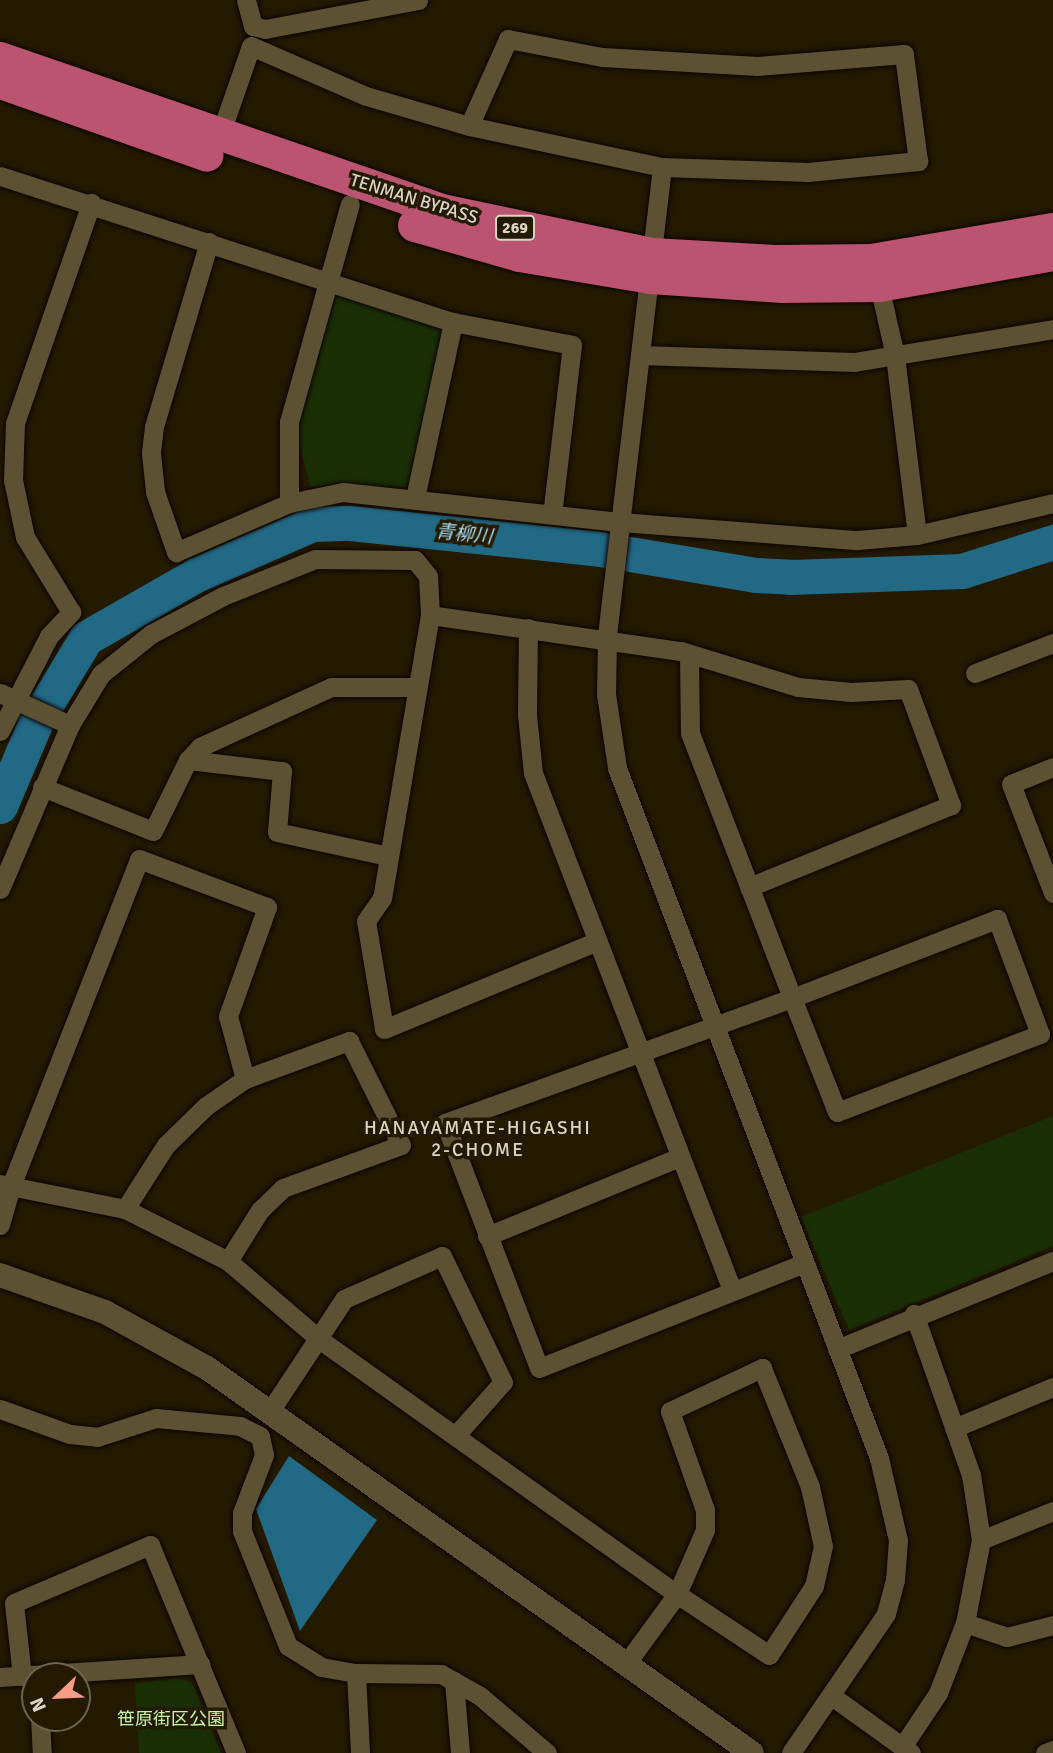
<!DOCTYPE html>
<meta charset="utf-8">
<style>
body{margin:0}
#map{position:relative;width:1053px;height:1753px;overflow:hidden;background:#241a00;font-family:Signika,"Noto Sans JP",sans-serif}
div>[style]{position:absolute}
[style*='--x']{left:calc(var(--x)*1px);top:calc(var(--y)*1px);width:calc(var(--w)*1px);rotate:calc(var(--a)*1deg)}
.green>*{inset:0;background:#1b2f06}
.water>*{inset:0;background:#226986}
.river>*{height:35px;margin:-17.5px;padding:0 17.5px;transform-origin:17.5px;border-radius:17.5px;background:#226986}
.roads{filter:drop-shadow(0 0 2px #0d0500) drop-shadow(0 0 2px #0d0500)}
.minor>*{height:19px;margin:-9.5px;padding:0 9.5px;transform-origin:9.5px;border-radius:9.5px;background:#5c5132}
.tertiary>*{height:24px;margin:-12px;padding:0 12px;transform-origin:12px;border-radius:12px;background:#5c5132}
.trunk>*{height:33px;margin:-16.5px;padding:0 16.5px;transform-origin:16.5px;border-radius:16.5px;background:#ba5470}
span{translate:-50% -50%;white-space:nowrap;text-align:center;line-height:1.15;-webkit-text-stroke:7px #241a00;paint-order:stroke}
.shield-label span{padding:2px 5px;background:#241a00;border:2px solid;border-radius:5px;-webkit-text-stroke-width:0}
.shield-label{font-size:16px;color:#dbd5c4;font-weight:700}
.street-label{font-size:18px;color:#dbd5c4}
.park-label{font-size:18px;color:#c7f4a5}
.water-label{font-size:19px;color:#a7def9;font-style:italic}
.neighbourhood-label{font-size:19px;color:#dbd5c4;letter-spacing:2px}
.north{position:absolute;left:21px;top:1662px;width:70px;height:70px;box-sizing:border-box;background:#241a00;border:2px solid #6d654e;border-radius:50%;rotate:247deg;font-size:19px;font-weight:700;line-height:28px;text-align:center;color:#dbd5c4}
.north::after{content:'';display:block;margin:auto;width:24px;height:32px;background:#f49e87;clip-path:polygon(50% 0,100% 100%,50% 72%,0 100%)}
</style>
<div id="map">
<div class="green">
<div style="clip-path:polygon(338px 290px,444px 330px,410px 487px,310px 486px,296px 430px)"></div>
<div style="clip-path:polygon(1053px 1116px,1053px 1246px,849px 1330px,801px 1217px)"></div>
<div style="clip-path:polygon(181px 1678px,192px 1683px,221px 1753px,139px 1753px,135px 1683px)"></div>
</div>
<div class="water">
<div style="clip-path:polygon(289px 1456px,377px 1520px,300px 1631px,256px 1509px)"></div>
</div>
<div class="river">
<div style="--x:0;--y:806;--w:92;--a:-67"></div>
<div style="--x:36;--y:721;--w:97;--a:-58.9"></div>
<div style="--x:86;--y:638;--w:127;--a:-29.8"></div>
<div style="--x:196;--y:575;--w:127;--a:-23.7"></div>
<div style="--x:312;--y:524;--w:38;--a:-2"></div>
<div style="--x:350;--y:523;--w:251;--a:5.9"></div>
<div style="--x:600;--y:549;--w:158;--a:9.5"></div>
<div style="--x:756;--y:575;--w:35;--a:3"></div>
<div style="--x:791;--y:577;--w:171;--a:-2"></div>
<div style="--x:962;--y:571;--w:96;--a:-17.7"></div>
</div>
<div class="roads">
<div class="minor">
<div style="--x:246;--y:0;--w:27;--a:75"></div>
<div style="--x:253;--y:26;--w:12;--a:14"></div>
<div style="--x:265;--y:29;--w:156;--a:-10.7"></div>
<div style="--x:220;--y:135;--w:94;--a:-70.8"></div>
<div style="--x:251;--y:46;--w:125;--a:23.5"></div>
<div style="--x:366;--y:96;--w:107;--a:16.2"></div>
<div style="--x:469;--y:126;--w:197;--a:12"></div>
<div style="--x:662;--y:167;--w:146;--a:2"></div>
<div style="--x:808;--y:172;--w:111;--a:-5.7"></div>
<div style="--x:918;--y:161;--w:108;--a:-97.5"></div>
<div style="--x:904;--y:54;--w:147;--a:175.3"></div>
<div style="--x:757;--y:66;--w:155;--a:-176.7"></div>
<div style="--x:602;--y:57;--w:96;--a:-169.2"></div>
<div style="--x:508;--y:39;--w:95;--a:114.1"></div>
<div style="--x:662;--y:167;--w:474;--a:96.7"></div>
<div style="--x:607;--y:638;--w:56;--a:91"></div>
<div style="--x:606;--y:694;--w:75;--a:81.5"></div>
<div style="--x:617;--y:768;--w:738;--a:69.21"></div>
<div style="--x:879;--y:1458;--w:84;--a:77"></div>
<div style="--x:898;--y:1540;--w:40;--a:94.3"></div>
<div style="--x:895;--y:1580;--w:35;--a:105"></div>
<div style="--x:886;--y:1614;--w:168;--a:124.4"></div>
<div style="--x:0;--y:176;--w:476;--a:17.9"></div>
<div style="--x:453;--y:322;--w:121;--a:10.9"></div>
<div style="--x:572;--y:345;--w:170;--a:96.7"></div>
<div style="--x:209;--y:242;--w:193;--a:106.6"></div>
<div style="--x:154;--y:427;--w:26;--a:97"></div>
<div style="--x:151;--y:453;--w:39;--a:84"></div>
<div style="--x:155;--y:492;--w:64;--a:70.7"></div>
<div style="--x:176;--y:552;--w:123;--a:-23.4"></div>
<div style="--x:289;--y:503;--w:55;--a:-11.5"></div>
<div style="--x:343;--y:492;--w:280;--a:6.2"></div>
<div style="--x:621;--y:522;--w:237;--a:4.4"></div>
<div style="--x:857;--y:540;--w:60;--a:-4.8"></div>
<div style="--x:917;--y:535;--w:140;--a:-13.2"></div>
<div style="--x:879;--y:285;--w:73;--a:77.3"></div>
<div style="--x:895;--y:356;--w:180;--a:83"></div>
<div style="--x:640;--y:355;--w:214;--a:1.9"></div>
<div style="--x:854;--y:362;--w:202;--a:-9.4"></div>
<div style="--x:415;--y:498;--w:180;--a:-77.8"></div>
<div style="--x:289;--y:503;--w:81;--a:-90"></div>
<div style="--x:289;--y:422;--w:226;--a:-74.4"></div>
<div style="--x:430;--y:615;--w:254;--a:8.2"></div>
<div style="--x:681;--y:651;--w:122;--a:17.1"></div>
<div style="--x:798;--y:687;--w:53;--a:5.4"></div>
<div style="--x:851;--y:692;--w:57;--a:-3"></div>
<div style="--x:908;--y:689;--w:124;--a:69.7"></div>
<div style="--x:951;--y:805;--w:218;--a:157.9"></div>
<div style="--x:528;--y:628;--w:87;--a:90.7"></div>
<div style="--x:527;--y:715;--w:58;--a:84.1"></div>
<div style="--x:533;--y:773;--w:554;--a:68.95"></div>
<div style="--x:689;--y:654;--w:79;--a:89.3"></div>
<div style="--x:690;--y:733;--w:284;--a:68.9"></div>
<div style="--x:792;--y:998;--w:369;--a:160.2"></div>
<div style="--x:445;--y:1123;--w:262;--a:69"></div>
<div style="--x:539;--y:1368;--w:283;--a:-21.6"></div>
<div style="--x:975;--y:673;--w:84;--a:-21"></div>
<div style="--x:0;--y:693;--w:77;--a:24.6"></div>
<div style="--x:0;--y:731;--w:107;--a:-62.7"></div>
<div style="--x:49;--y:636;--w:33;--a:-47"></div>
<div style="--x:71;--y:612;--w:88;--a:-121.5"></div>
<div style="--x:25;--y:537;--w:58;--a:-101.9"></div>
<div style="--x:13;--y:480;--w:57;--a:-88"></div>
<div style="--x:15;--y:423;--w:233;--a:-70.9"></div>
<div style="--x:188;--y:760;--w:95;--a:6.7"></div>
<div style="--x:282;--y:771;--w:61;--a:94.7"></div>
<div style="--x:277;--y:832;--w:114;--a:12.2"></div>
<div style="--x:1053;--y:767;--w:45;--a:158"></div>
<div style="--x:1011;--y:784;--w:117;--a:68.9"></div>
<div style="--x:42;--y:787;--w:119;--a:21.6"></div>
<div style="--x:153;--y:831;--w:79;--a:-63.8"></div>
<div style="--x:188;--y:760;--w:18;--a:-47"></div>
<div style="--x:200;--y:747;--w:144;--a:-24.6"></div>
<div style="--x:331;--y:687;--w:85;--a:0"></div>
<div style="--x:0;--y:889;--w:178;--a:-66.9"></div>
<div style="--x:70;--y:725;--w:60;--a:-58.7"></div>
<div style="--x:101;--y:674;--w:64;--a:-38.7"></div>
<div style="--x:151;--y:634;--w:81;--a:-27.8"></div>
<div style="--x:223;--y:596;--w:99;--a:-21.9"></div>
<div style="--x:315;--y:559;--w:100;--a:0.6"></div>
<div style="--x:415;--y:560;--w:21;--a:51"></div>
<div style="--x:428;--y:576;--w:39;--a:87"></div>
<div style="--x:430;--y:615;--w:287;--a:99.6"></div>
<div style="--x:382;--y:898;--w:28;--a:125"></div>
<div style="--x:366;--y:921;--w:109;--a:80.5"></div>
<div style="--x:384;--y:1029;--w:228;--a:-22.4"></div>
<div style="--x:997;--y:919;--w:123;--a:69.5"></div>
<div style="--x:1040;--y:1034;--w:217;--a:159"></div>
<div style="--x:837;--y:1112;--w:123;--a:-111.5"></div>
<div style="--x:792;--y:998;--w:220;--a:-21.1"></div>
<div style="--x:0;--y:1184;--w:127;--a:11.3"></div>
<div style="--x:125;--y:1209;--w:115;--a:26.8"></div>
<div style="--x:228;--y:1261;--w:120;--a:40.6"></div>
<div style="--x:319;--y:1339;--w:440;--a:35.5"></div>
<div style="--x:677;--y:1594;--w:87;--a:126.1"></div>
<div style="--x:125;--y:1209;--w:76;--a:-57.4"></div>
<div style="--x:166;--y:1145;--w:56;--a:-44.3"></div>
<div style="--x:206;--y:1106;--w:47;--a:-34.7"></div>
<div style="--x:245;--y:1079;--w:111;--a:-20.1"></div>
<div style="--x:349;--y:1041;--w:116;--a:63.4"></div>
<div style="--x:401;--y:1145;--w:126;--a:160"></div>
<div style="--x:283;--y:1188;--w:32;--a:136"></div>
<div style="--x:260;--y:1210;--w:60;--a:122.1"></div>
<div style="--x:0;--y:1225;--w:41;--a:-74.2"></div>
<div style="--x:11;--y:1186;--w:351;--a:-68.6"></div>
<div style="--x:139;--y:859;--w:137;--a:20.6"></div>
<div style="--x:267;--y:907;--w:116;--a:109.7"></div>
<div style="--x:228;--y:1016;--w:65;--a:74.9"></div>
<div style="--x:487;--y:1236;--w:209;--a:-22.3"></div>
<div style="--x:837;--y:1349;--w:233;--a:-22.2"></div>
<div style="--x:762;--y:1368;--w:128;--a:68"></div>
<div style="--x:810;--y:1487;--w:60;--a:77.6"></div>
<div style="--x:823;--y:1546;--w:41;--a:102.7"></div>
<div style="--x:814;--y:1586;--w:82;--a:123.1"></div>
<div style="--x:769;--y:1655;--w:110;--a:-146.5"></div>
<div style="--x:677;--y:1594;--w:70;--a:-66.4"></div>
<div style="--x:705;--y:1530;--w:20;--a:-90"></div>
<div style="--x:705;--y:1510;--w:105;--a:-109.5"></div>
<div style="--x:670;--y:1411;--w:102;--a:-25.1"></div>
<div style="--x:0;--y:1409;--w:74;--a:19.7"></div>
<div style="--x:70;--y:1434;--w:27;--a:6"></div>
<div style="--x:97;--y:1437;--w:62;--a:-17.9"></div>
<div style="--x:156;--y:1418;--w:84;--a:5.4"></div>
<div style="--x:240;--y:1426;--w:22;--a:27"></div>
<div style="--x:260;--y:1436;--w:19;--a:78"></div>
<div style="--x:264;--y:1455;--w:62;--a:110.8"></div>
<div style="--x:242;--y:1513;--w:18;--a:90"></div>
<div style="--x:242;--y:1531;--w:124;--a:68.2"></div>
<div style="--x:288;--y:1646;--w:39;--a:32"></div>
<div style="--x:321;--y:1667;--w:36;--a:10"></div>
<div style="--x:356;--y:1673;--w:85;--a:0.7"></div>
<div style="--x:441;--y:1674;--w:45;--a:29.4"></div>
<div style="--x:480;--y:1696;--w:88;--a:40.4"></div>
<div style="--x:270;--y:1411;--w:134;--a:-56.5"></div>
<div style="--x:344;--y:1299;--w:107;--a:-23.7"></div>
<div style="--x:442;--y:1256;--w:140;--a:64.2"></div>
<div style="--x:503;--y:1382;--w:72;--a:131.6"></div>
<div style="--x:954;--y:1428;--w:107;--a:-22.5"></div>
<div style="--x:981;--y:1540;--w:78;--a:-21.9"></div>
<div style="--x:965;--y:1623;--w:44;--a:18.4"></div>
<div style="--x:1007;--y:1637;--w:48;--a:-14.6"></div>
<div style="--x:356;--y:1673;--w:80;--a:87.1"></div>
<div style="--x:22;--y:1676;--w:73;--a:-96.3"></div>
<div style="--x:14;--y:1603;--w:148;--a:-23.1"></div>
<div style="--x:150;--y:1545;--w:225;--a:67.5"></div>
<div style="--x:0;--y:1677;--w:201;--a:-3.7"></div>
<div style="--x:454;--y:1681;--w:72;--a:85.2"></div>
<div style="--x:833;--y:1697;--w:96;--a:35.7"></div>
<div style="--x:40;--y:1718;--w:35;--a:87"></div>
<div style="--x:902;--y:1747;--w:65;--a:-56.3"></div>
<div style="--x:938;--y:1693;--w:75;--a:-68.9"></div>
<div style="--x:965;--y:1623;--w:85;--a:-79.1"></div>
<div style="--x:981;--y:1540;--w:66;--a:-98.7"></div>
<div style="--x:971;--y:1475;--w:171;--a:-109.5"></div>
<div style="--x:1045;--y:1753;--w:9;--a:-21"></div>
</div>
<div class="tertiary">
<div style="--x:0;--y:1275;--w:111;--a:19.4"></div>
<div style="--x:105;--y:1312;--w:116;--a:28.8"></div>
<div style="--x:207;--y:1368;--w:667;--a:35.24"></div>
</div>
<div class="trunk">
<div style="--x:0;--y:58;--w:466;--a:19"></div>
<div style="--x:441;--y:210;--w:216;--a:11.8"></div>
<div style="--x:652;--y:254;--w:123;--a:3.3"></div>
<div style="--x:775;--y:261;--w:96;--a:-0.6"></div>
<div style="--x:871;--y:260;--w:185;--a:-9.7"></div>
<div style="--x:0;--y:82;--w:219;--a:19.4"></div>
<div style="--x:414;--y:225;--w:109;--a:15.9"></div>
<div style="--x:519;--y:255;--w:133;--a:9.5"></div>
<div style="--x:650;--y:277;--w:132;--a:3.9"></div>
<div style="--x:782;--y:286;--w:97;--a:-0.6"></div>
<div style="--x:879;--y:285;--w:177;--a:-10.1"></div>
</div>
</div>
<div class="shield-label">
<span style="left:515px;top:228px">269</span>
</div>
<div class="street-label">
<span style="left:414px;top:199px;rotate:17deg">TENMAN BYPASS</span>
</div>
<div class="park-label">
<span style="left:171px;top:1719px">笹原街区公園</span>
</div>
<div class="water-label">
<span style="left:464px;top:535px;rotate:6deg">青柳川</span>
</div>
<div class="neighbourhood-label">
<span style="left:478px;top:1140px">HANAYAMATE-HIGASHI<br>2-CHOME</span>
</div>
<div class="north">N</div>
</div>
